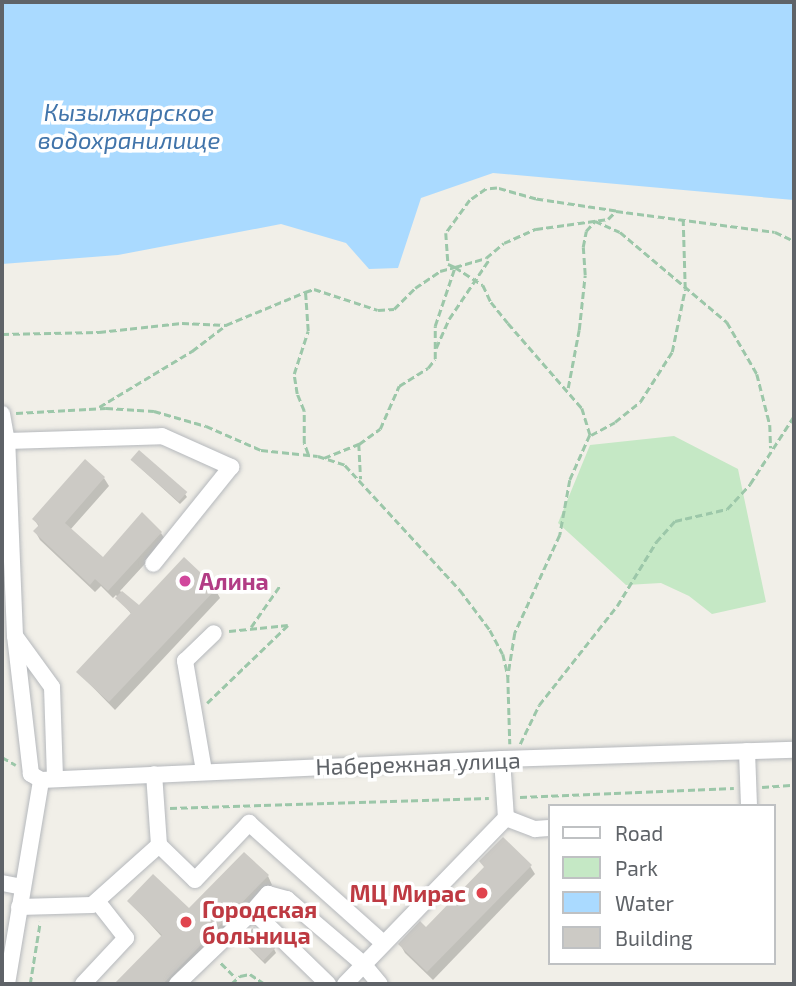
<!DOCTYPE html>
<meta charset="utf-8">
<style>
body{margin:0}
#map{position:relative;width:796px;height:986px;overflow:hidden;background:#f1efe8;font-family:"Exo 2",sans-serif}
div>[style]{position:absolute}
[style*='--x']{left:calc(var(--x)*1px);top:calc(var(--y)*1px);width:calc(var(--w)*1px);rotate:calc(var(--a)*1deg)}
.green>*{inset:0;background:#c5e8c5}
.water>*{inset:0;background:#aadaff}
.shadow>*{inset:0;background:#0003}
.building>*{inset:0;background:#cccac5;transform-origin:0 0}
.path>*{height:2.5px;margin-top:-1.25px;transform-origin:0;background:repeating-linear-gradient(90deg,#9cc7a9 0 7px,transparent 0 10.5px)}
.roads{filter:drop-shadow(0 0 2px #b5b8bc) drop-shadow(0 0 2px #b5b8bc)}
.minor>*{height:16px;margin:-8px;padding:0 8px;transform-origin:8px;border-radius:8px;background:#fff}
.dots>*{width:19px;height:19px;translate:-50% -50%;box-sizing:border-box;border:4px solid #fff;border-radius:50%}
span{translate:-50% -50%;white-space:nowrap;text-align:center;line-height:1.15;-webkit-text-stroke:7px #fff;paint-order:stroke}
.hotel-label{font-size:23px;color:#b23c85;font-weight:700}
.left{translate:0 -50%;text-align:left}
.street-label{font-size:23px;color:#5f6368}
.health-label{font-size:23px;color:#be3a42;font-weight:700}
.right{translate:-100% -50%;text-align:right}
.water-label{font-size:24px;color:#4174aa;font-style:italic}
.frame{position:absolute;inset:0;border:4px solid #5f6368;pointer-events:none}
.legend{position:absolute;left:548px;top:804px;width:228px;height:161px;box-sizing:border-box;background:#fff;border:2px solid #bfc1c3;margin:0;padding:9px 12px;list-style:none;font-size:21px;color:#5f6368}
.legend li{display:flex;align-items:center;gap:14px;height:35px}
.legend b{width:35px;border:2px solid #bfc1c3}
</style>
<div id="map">
<div class="green">
<div style="clip-path:polygon(674px 436px,738px 469px,766px 602px,712px 614px,689px 596px,661px 583px,626px 585px,558px 523px,590px 445px)"></div>
</div>
<div class="water">
<div style="clip-path:polygon(2px 2px,794px 2px,794px 200px,493px 173px,421px 198px,398px 268px,369px 269px,346px 243px,281px 224px,118px 255px,2px 264px)"></div>
</div>
<div class="shadow">
<div style="clip-path:polygon(139px 453px,185px 494px,187px 497px,180px 504px,135px 463px,132px 460px)"></div>
<div style="clip-path:polygon(104px 478px,109px 486px,70px 530px,103px 559px,161px 533px,166px 541px,120px 591px,139px 608px,215px 589px,220px 598px,115px 710px,78px 672px,132px 615px,116px 595px,113px 598px,101px 586px,95px 592px,40px 540px,35px 531px,39px 527px,34px 519px)"></div>
<div style="clip-path:polygon(530px 866px,535px 874px,433px 980px,405px 953px,400px 944px)"></div>
<div style="clip-path:polygon(268px 876px,272px 885px,176px 984px,117px 984px,162px 937px,129px 901px,189px 911px)"></div>
<div style="clip-path:polygon(245px 944px,274px 949px,276px 953px,265px 964px)"></div>
</div>
<div class="building">
<div style="left:139px;top:450px;width:64px;height:13px;rotate:41deg"></div>
<div style="clip-path:polygon(85px 459px,105px 477px,65px 523px,103px 557px,142px 512px,162px 532px,108px 591px,95px 579px,90px 585px,33px 531px,39px 525px,32px 519px)"></div>
<div style="clip-path:polygon(184px 557px,217px 588px,109px 702px,76px 672px,131px 613px,115px 598px,122px 591px,139px 605px)"></div>
<div style="clip-path:polygon(503px 837px,532px 865px,427px 972px,398px 944px,420px 921px,426px 927px,484px 867px,479px 861px)"></div>
<div style="clip-path:polygon(244px 852px,269px 875px,163px 984px,114px 984px,162px 935px,127px 901px,153px 874px,189px 908px)"></div>
<div style="left:254px;top:927px;width:30px;height:18px;rotate:44deg"></div>
</div>
<div class="path">
<div style="--x:616;--y:211;--w:81;--a:-171.5"></div>
<div style="--x:536;--y:199;--w:41;--a:-164.2"></div>
<div style="--x:497;--y:188;--w:11;--a:175"></div>
<div style="--x:486;--y:189;--w:19;--a:145"></div>
<div style="--x:470;--y:200;--w:41;--a:126"></div>
<div style="--x:446;--y:233;--w:31;--a:86"></div>
<div style="--x:448;--y:264;--w:8;--a:23"></div>
<div style="--x:455;--y:267;--w:32;--a:-16"></div>
<div style="--x:486;--y:258;--w:23;--a:-40"></div>
<div style="--x:504;--y:243;--w:35;--a:-24"></div>
<div style="--x:536;--y:229;--w:73;--a:-7.9"></div>
<div style="--x:608;--y:219;--w:11;--a:-45"></div>
<div style="--x:616;--y:211;--w:160;--a:7.5"></div>
<div style="--x:775;--y:232;--w:21;--a:25"></div>
<div style="--x:2;--y:334;--w:97;--a:-1.2"></div>
<div style="--x:99;--y:332;--w:83;--a:-6.2"></div>
<div style="--x:182;--y:323;--w:44;--a:2.6"></div>
<div style="--x:436;--y:348;--w:32;--a:-66"></div>
<div style="--x:449;--y:319;--w:73;--a:-56.1"></div>
<div style="--x:568;--y:388;--w:59;--a:-79.3"></div>
<div style="--x:579;--y:330;--w:55;--a:-83.8"></div>
<div style="--x:585;--y:275;--w:28;--a:-94"></div>
<div style="--x:583;--y:247;--w:16;--a:-79"></div>
<div style="--x:586;--y:231;--w:13;--a:-48"></div>
<div style="--x:595;--y:221;--w:27;--a:24"></div>
<div style="--x:620;--y:232;--w:140;--a:40.1"></div>
<div style="--x:727;--y:322;--w:60;--a:60"></div>
<div style="--x:757;--y:374;--w:53;--a:75.7"></div>
<div style="--x:770;--y:425;--w:23;--a:88"></div>
<div style="--x:99;--y:407;--w:109;--a:-31.1"></div>
<div style="--x:192;--y:351;--w:43;--a:-37.4"></div>
<div style="--x:226;--y:325;--w:86;--a:-22.7"></div>
<div style="--x:16;--y:413;--w:90;--a:-3.2"></div>
<div style="--x:106;--y:408;--w:48;--a:3.6"></div>
<div style="--x:154;--y:411;--w:54;--a:16.1"></div>
<div style="--x:206;--y:426;--w:60;--a:23.6"></div>
<div style="--x:261;--y:450;--w:57;--a:6"></div>
<div style="--x:318;--y:456;--w:28;--a:18"></div>
<div style="--x:345;--y:465;--w:170;--a:47.4"></div>
<div style="--x:460;--y:590;--w:50;--a:53.1"></div>
<div style="--x:490;--y:630;--w:27;--a:62"></div>
<div style="--x:503;--y:654;--w:23;--a:77"></div>
<div style="--x:508;--y:676;--w:68;--a:88.3"></div>
<div style="--x:591;--y:435;--w:27;--a:-28"></div>
<div style="--x:615;--y:422;--w:32;--a:-39"></div>
<div style="--x:640;--y:402;--w:59;--a:-57.4"></div>
<div style="--x:672;--y:352;--w:64;--a:-78.3"></div>
<div style="--x:685;--y:289;--w:69;--a:-91.7"></div>
<div style="--x:359;--y:444;--w:35;--a:87"></div>
<div style="--x:308;--y:454;--w:12;--a:-110"></div>
<div style="--x:304;--y:443;--w:32;--a:-90"></div>
<div style="--x:304;--y:411;--w:18;--a:-112"></div>
<div style="--x:297;--y:394;--w:20;--a:-99"></div>
<div style="--x:294;--y:374;--w:45;--a:-72"></div>
<div style="--x:308;--y:331;--w:39;--a:-94"></div>
<div style="--x:305;--y:292;--w:9;--a:-18"></div>
<div style="--x:314;--y:289;--w:67;--a:18.2"></div>
<div style="--x:378;--y:310;--w:16;--a:-4"></div>
<div style="--x:394;--y:309;--w:30;--a:-45"></div>
<div style="--x:415;--y:288;--w:30;--a:-34"></div>
<div style="--x:440;--y:271;--w:16;--a:-15"></div>
<div style="--x:455;--y:267;--w:33;--a:33"></div>
<div style="--x:483;--y:285;--w:19;--a:65"></div>
<div style="--x:491;--y:302;--w:27;--a:51"></div>
<div style="--x:508;--y:323;--w:113;--a:49"></div>
<div style="--x:582;--y:408;--w:28;--a:73"></div>
<div style="--x:590;--y:435;--w:49;--a:114"></div>
<div style="--x:570;--y:480;--w:56;--a:100.3"></div>
<div style="--x:560;--y:535;--w:108;--a:114.7"></div>
<div style="--x:515;--y:633;--w:44;--a:99.2"></div>
<div style="--x:324;--y:458;--w:38;--a:-22"></div>
<div style="--x:359;--y:444;--w:26;--a:-36"></div>
<div style="--x:380;--y:429;--w:47;--a:-66.2"></div>
<div style="--x:399;--y:386;--w:34;--a:-32"></div>
<div style="--x:428;--y:368;--w:11;--a:-52"></div>
<div style="--x:435;--y:359;--w:33;--a:-90"></div>
<div style="--x:435;--y:326;--w:62;--a:-71.3"></div>
<div style="--x:251;--y:627;--w:52;--a:-55.1"></div>
<div style="--x:229;--y:631;--w:59;--a:-5.8"></div>
<div style="--x:207;--y:703;--w:112;--a:-43.9"></div>
<div style="--x:520;--y:744;--w:43;--a:-64"></div>
<div style="--x:539;--y:705;--w:126;--a:-51.8"></div>
<div style="--x:617;--y:606;--w:75;--a:-58.6"></div>
<div style="--x:656;--y:542;--w:28;--a:-48"></div>
<div style="--x:675;--y:521;--w:53;--a:-13"></div>
<div style="--x:727;--y:509;--w:34;--a:-47"></div>
<div style="--x:750;--y:484;--w:81;--a:-57.1"></div>
<div style="--x:2;--y:757;--w:16;--a:30"></div>
<div style="--x:762;--y:787;--w:32;--a:-4"></div>
<div style="--x:520;--y:797;--w:214;--a:-2.4"></div>
<div style="--x:170;--y:808;--w:319;--a:-1.8"></div>
<div style="--x:221;--y:963;--w:21;--a:45"></div>
<div style="--x:30;--y:984;--w:63;--a:-80.8"></div>
<div style="--x:231;--y:984;--w:12;--a:-42"></div>
<div style="--x:240;--y:976;--w:10;--a:-11"></div>
<div style="--x:250;--y:974;--w:18;--a:34"></div>
</div>
<div class="roads">
<div class="minor">
<div style="--x:2;--y:414;--w:27;--a:80"></div>
<div style="--x:15;--y:636;--w:63;--a:54"></div>
<div style="--x:52;--y:687;--w:92;--a:88.1"></div>
<div style="--x:747;--y:751;--w:55;--a:87.9"></div>
<div style="--x:204;--y:771;--w:112;--a:-99.8"></div>
<div style="--x:185;--y:661;--w:40;--a:-44"></div>
<div style="--x:41;--y:780;--w:461;--a:-2.6"></div>
<div style="--x:502;--y:759;--w:292;--a:-1.8"></div>
<div style="--x:41;--y:780;--w:12;--a:-149"></div>
<div style="--x:31;--y:774;--w:139;--a:-96.6"></div>
<div style="--x:15;--y:636;--w:195;--a:-92.3"></div>
<div style="--x:7;--y:441;--w:155;--a:-1.8"></div>
<div style="--x:162;--y:436;--w:76;--a:24.2"></div>
<div style="--x:231;--y:467;--w:124;--a:128.8"></div>
<div style="--x:506;--y:818;--w:31;--a:21"></div>
<div style="--x:535;--y:829;--w:14;--a:-4"></div>
<div style="--x:159;--y:845;--w:50;--a:44.2"></div>
<div style="--x:195;--y:880;--w:79;--a:-46.5"></div>
<div style="--x:249;--y:823;--w:178;--a:41.8"></div>
<div style="--x:2;--y:883;--w:21;--a:11"></div>
<div style="--x:19;--y:907;--w:73;--a:-1.6"></div>
<div style="--x:92;--y:905;--w:90;--a:-41.8"></div>
<div style="--x:159;--y:845;--w:71;--a:-94"></div>
<div style="--x:7;--y:984;--w:207;--a:-80.5"></div>
<div style="--x:83;--y:984;--w:63;--a:-46.9"></div>
<div style="--x:126;--y:938;--w:47;--a:-128.1"></div>
<div style="--x:177;--y:984;--w:105;--a:-43.8"></div>
<div style="--x:328;--y:984;--w:105;--a:-135.8"></div>
<div style="--x:253;--y:911;--w:23;--a:-49"></div>
<div style="--x:268;--y:894;--w:20;--a:15"></div>
<div style="--x:287;--y:899;--w:100;--a:40.5"></div>
<div style="--x:363;--y:964;--w:26;--a:50"></div>
<div style="--x:345;--y:984;--w:231;--a:-45.9"></div>
<div style="--x:506;--y:818;--w:59;--a:-93.9"></div>
</div>
</div>
<div class="dots">
<div style="left:185px;top:581px;background:#d1479c"></div>
<div style="left:482px;top:893px;background:#e0444e"></div>
<div style="left:186px;top:922px;background:#e0444e"></div>
</div>
<div class="hotel-label">
<span class="left" style="left:199px;top:581px">Алина</span>
</div>
<div class="street-label">
<span style="left:418px;top:763px;rotate:-2deg">Набережная улица</span>
</div>
<div class="health-label">
<span class="right" style="left:466px;top:893px">МЦ Мирас</span>
<span class="left" style="left:202px;top:922px">Городская<br>больница</span>
</div>
<div class="water-label">
<span style="left:129px;top:126px">Кызылжарское<br>водохранилище</span>
</div>
<div class="frame"></div>
<ul class="legend">
<li><b style="height:9px;background:#fff"></b>Road</li>
<li><b style="height:19px;background:#c5e8c5"></b>Park</li>
<li><b style="height:19px;background:#aadaff"></b>Water</li>
<li><b style="height:19px;background:#cccac5"></b>Building</li>
</ul>
</div>
